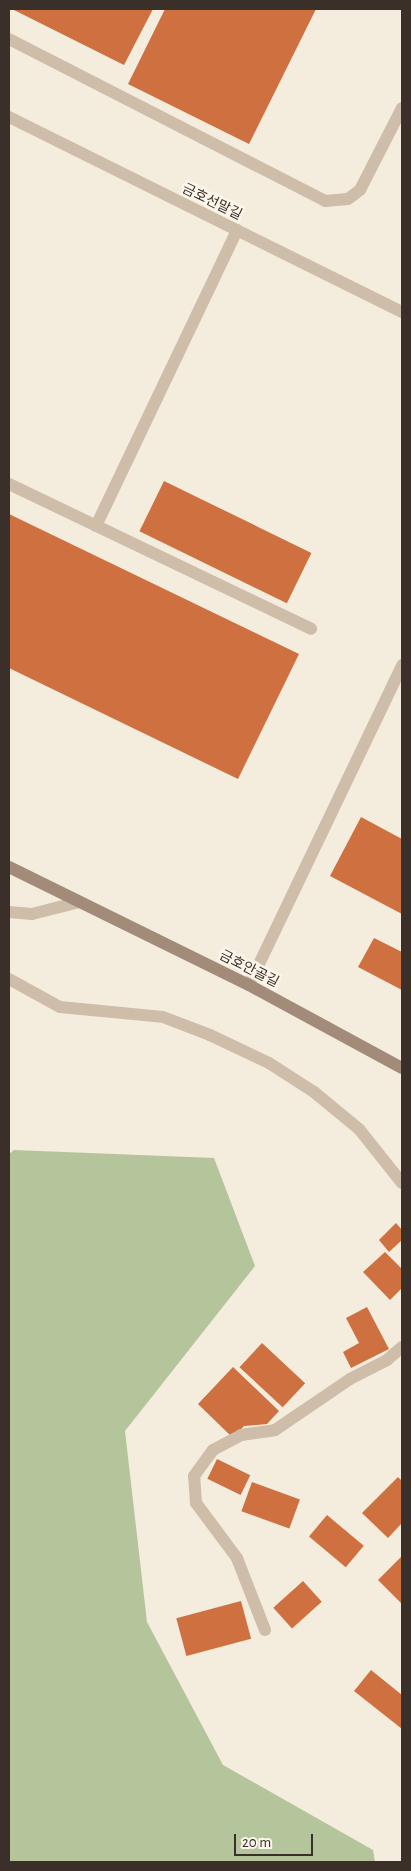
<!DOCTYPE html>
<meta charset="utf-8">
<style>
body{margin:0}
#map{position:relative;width:411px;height:1871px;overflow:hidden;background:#f4ecdd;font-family:"Alegreya Sans","Noto Sans KR",sans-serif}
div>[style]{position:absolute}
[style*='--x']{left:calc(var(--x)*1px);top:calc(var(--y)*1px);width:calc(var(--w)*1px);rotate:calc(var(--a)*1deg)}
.green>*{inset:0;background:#b4c59c}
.building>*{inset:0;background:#cf7041;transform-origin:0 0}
.lane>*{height:12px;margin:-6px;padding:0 6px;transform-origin:6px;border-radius:6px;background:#cebda8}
.street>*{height:12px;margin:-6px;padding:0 6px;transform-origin:6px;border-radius:6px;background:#cebda8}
.secondary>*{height:12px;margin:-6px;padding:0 6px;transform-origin:6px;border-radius:6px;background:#a28b79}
span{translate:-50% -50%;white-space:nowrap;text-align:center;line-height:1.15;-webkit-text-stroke:5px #fbf5eb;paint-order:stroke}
.street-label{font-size:14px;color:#3a3029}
.frame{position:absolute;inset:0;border:10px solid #3a3029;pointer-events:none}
.scale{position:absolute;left:234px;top:1834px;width:79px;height:22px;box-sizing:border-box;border:2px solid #3a3029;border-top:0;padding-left:6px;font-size:15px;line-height:18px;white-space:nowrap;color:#3a3029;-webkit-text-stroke:4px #fbf5eb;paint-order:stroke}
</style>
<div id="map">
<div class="green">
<div style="clip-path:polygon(14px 1150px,214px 1158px,255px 1266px,125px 1431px,147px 1622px,223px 1765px,373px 1850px,375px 1862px,9px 1862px,9px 1154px)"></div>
</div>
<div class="building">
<div style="clip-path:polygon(12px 9px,153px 9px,124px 65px)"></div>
<div style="clip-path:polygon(165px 9px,316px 9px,249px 144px,128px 84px)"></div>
<div style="left:164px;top:481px;width:164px;height:56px;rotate:26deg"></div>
<div style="clip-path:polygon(9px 514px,299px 654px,238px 779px,9px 668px)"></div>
<div style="clip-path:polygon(361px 817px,402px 839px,402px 914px,330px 876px)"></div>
<div style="clip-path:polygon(374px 938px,402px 952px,402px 990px,358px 967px)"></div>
<div style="clip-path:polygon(396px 1223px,402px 1230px,402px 1240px,389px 1252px,379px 1240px)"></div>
<div style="clip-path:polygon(385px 1252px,402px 1269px,402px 1288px,390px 1300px,363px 1272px)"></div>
<div style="clip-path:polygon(367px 1307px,389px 1349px,351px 1368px,343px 1352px,359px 1343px,346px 1318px)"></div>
<div style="left:262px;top:1343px;width:59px;height:33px;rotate:43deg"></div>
<div style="clip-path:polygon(233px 1367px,279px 1411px,267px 1424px,244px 1426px,233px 1438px,198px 1404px)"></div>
<div style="left:217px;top:1459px;width:37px;height:22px;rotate:26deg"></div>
<div style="clip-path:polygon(398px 1477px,402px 1481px,402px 1523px,388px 1538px,362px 1513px)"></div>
<div style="left:252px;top:1482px;width:51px;height:31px;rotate:20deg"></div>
<div style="left:327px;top:1515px;width:48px;height:28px;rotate:40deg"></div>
<div style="clip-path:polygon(402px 1556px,402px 1604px,378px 1580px)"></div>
<div style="left:303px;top:1581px;width:28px;height:40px;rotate:48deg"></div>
<div style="left:241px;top:1601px;width:39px;height:67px;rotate:75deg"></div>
<div style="clip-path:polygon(371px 1670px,402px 1695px,402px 1729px,354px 1691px)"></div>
</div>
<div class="lane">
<div style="--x:9;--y:39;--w:355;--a:27.1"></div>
<div style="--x:325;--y:201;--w:23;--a:-5"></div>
<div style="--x:348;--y:199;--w:15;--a:-37"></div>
<div style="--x:360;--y:190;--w:92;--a:-62.9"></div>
<div style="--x:9;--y:484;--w:335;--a:25.6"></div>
<div style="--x:96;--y:526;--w:328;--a:-64.5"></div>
<div style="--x:9;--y:979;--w:58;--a:28.8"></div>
<div style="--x:60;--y:1007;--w:103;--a:5.5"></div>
<div style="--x:163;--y:1017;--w:50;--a:21"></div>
<div style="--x:210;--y:1035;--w:65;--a:25.4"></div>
<div style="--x:269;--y:1063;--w:54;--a:32.8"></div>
<div style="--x:314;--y:1092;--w:58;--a:39.4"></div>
<div style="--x:359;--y:1129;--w:69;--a:51.5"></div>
</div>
<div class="street">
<div style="--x:9;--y:117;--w:439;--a:26.4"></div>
<div style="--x:9;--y:912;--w:23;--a:5"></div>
<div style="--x:32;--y:914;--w:49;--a:-14.3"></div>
<div style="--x:249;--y:985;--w:355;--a:-64.4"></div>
<div style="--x:265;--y:1630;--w:77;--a:-111.3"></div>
<div style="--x:237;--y:1558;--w:69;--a:-126.7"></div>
<div style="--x:196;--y:1503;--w:27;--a:-94"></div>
<div style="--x:194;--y:1476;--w:32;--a:-54"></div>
<div style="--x:213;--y:1450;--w:32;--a:-28"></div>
<div style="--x:241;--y:1435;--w:34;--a:-8"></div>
<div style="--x:275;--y:1430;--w:91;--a:-34.2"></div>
<div style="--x:350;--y:1379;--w:42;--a:-27.2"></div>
<div style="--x:387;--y:1360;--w:20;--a:-41"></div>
</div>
<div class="secondary">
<div style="--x:9;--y:867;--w:267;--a:26.2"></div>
<div style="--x:249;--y:985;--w:174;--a:28.5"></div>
</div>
<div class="street-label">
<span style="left:212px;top:202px;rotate:26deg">금호선말길</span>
<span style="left:249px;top:969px;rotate:27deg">금호안골길</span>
</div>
<div class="frame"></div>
<div class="scale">20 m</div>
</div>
